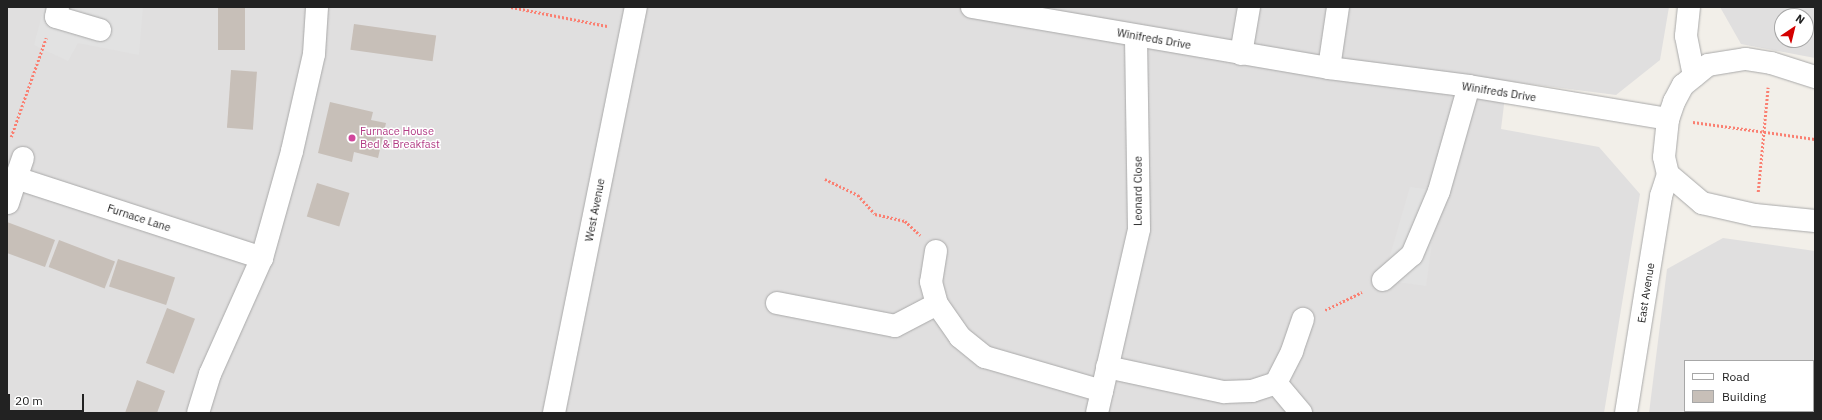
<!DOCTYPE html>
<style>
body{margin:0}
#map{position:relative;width:1822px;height:420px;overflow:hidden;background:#f2efe9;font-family:"IBM Plex Sans",sans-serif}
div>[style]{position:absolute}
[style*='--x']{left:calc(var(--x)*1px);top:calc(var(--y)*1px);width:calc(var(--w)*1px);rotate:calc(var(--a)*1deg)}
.residential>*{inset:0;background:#e0dfdf}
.parking>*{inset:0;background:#e2e2e2}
.building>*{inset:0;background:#c7bfb8;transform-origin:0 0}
.path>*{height:2.5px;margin-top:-1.25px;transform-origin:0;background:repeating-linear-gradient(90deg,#fa8072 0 2px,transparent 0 4px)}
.roads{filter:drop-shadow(0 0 1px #a9a9a9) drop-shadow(0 0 1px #a9a9a9)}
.minor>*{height:22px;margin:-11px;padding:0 11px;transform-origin:11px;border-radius:11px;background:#fff}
.dots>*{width:11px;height:11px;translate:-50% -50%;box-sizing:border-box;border:2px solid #fff;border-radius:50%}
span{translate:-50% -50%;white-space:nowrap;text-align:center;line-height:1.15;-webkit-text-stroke:3px #fff;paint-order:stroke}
.street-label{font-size:11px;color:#222}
.hotel-label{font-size:11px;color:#b23c85}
.left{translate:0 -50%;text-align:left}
.frame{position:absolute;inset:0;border:8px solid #222;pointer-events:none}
.legend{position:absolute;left:1684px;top:360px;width:130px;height:52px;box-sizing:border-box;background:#fff;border:1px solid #a7a7a7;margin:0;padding:5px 7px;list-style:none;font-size:12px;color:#222}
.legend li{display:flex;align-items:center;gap:8px;height:20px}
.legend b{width:20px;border:1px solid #a7a7a7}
.north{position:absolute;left:1774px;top:8px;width:40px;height:40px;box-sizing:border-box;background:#fff;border:1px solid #a7a7a7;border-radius:50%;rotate:35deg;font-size:11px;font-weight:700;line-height:16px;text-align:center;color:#222}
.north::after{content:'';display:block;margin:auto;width:14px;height:18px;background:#d40000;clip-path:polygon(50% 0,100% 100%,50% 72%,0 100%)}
.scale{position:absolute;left:8px;top:394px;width:76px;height:18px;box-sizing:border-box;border:2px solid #222;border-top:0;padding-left:5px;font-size:12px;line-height:14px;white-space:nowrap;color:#222;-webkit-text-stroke:3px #fff;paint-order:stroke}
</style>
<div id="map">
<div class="residential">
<div style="clip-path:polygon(7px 7px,1669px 7px,1660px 60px,1616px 95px,1507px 81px,1501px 129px,1599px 147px,1640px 194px,1604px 413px,7px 413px)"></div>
<div style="clip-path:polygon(evenodd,1720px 7px,1815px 7px,1815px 58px,1741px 44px,1720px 7px,1782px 16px,1806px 16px,1806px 40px,1782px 40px,1782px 16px)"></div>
<div style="clip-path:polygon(evenodd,1723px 238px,1815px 251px,1815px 413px,1649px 413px,1667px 269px,1723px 238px,1685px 361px,1813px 361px,1813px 411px,1685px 411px,1685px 361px)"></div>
</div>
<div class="parking">
<div style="clip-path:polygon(44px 7px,143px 7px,139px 55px,78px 43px,68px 61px,34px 45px)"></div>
<div style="clip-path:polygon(1410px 187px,1439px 191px,1426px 286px,1383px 280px)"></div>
</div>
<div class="building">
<div style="left:218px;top:7px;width:27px;height:43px"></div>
<div style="left:354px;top:24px;width:83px;height:26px;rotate:8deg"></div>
<div style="left:231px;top:70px;width:26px;height:58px;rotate:4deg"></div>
<div style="clip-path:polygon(330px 102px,373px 112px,371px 120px,386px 123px,378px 158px,354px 152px,352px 162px,318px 153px)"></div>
<div style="left:317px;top:183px;width:34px;height:35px;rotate:17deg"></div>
<div style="clip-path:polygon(7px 222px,55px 240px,45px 267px,7px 253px)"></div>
<div style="left:59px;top:240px;width:60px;height:29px;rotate:21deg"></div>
<div style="left:118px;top:259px;width:60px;height:29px;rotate:18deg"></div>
<div style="left:167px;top:308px;width:30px;height:59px;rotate:21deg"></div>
<div style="clip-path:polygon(137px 380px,165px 391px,157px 413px,125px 413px)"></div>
</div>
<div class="path">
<div style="--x:511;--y:7;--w:98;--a:11.2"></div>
<div style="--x:1693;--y:122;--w:123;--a:7.9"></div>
<div style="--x:11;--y:137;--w:105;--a:-70.5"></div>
<div style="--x:825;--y:179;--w:37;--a:26"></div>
<div style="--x:858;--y:195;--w:25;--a:48"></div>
<div style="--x:875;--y:214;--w:31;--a:13"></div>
<div style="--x:905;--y:221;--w:21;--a:43"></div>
<div style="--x:1758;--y:192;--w:105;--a:-84.6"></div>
<div style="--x:1325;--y:310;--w:41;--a:-25.9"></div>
</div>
<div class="roads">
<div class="minor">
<div style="--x:58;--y:7;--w:10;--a:101"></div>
<div style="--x:56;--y:17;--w:46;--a:16.5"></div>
<div style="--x:972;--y:7;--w:362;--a:9.7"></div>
<div style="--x:1329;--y:68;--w:141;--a:7.3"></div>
<div style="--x:1469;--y:86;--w:202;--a:9.4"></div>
<div style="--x:1689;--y:7;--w:29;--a:96"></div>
<div style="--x:1686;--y:36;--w:41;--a:78.7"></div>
<div style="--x:1241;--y:54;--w:48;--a:-80.3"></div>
<div style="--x:1329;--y:68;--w:62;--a:-81.6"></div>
<div style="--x:1815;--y:77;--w:46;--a:-162.3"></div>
<div style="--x:1771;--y:63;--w:26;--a:-171"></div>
<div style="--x:1745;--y:59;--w:37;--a:171"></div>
<div style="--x:1708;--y:65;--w:32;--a:141"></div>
<div style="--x:1683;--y:85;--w:19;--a:118"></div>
<div style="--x:1674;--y:102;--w:18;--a:109"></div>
<div style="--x:1668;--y:119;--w:38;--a:96"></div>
<div style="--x:1664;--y:157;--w:17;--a:77"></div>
<div style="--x:1668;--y:174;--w:45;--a:40.5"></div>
<div style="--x:1702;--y:203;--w:54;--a:12.8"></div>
<div style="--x:1755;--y:215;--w:60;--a:5.7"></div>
<div style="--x:23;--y:158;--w:21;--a:109"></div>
<div style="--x:16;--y:178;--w:259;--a:18"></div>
<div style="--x:8;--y:203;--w:26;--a:-72"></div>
<div style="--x:936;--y:251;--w:31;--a:99"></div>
<div style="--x:931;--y:282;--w:23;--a:75"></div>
<div style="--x:937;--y:304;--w:40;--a:55.1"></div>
<div style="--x:960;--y:337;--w:32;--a:39"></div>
<div style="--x:985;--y:357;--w:122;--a:16.2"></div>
<div style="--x:1383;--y:280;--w:38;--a:-41"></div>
<div style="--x:1412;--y:255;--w:69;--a:-67.1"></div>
<div style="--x:1439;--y:191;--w:109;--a:-74.1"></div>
<div style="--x:777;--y:303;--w:120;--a:11"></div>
<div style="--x:895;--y:326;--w:47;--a:-27.6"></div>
<div style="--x:1107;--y:367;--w:120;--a:12.1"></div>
<div style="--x:1224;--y:392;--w:28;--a:-2"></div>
<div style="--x:1252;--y:391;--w:25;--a:-18"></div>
<div style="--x:1276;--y:383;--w:36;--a:-63"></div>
<div style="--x:1292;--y:351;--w:34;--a:-71"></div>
<div style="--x:1276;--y:383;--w:39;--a:50"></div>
<div style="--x:198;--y:413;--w:41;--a:-72.9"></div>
<div style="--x:210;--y:374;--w:127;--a:-65.9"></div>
<div style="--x:262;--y:258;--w:111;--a:-74.3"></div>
<div style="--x:292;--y:151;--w:99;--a:-77.2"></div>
<div style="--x:314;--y:54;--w:47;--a:-86.3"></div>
<div style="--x:554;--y:413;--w:414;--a:-78.6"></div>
<div style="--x:1097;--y:413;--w:189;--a:-77.1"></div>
<div style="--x:1139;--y:229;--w:193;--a:-90.9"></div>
<div style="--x:1626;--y:413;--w:220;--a:-80.8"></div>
<div style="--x:1661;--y:196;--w:23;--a:-72"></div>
</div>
</div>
<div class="dots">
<div style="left:352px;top:138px;background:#d1479c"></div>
</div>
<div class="street-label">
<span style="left:1154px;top:39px;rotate:10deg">Winifreds Drive</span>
<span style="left:1499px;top:92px;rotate:9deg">Winifreds Drive</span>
<span style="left:1138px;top:191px;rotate:-90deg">Leonard Close</span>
<span style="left:595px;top:210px;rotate:-79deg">West Avenue</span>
<span style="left:139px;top:218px;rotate:18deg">Furnace Lane</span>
<span style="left:1646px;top:293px;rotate:-81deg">East Avenue</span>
</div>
<div class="hotel-label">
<span class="left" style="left:360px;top:138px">Furnace House<br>Bed &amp; Breakfast</span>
</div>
<div class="frame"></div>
<ul class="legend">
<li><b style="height:5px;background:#fff"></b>Road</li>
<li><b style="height:11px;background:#c7bfb8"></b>Building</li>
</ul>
<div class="north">N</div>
<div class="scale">20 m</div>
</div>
